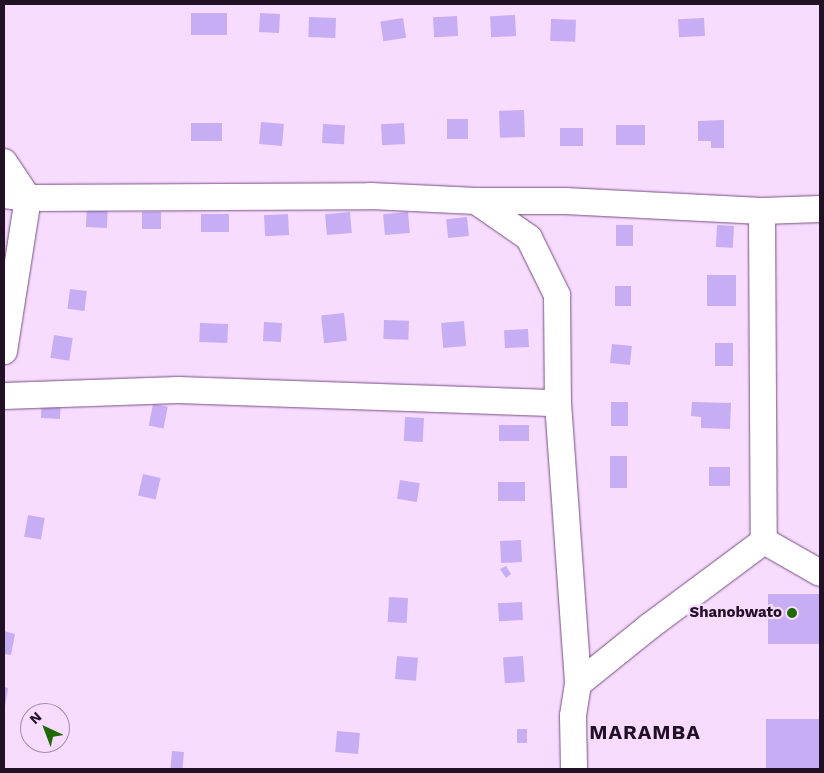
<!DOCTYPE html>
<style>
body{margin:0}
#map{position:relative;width:824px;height:773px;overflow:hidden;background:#f8dcff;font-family:"Work Sans",sans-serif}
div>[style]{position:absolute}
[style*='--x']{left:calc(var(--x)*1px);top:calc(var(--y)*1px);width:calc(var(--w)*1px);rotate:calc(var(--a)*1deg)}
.building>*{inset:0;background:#c6adf4;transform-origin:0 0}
.roads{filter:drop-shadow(0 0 1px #784f82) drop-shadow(0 0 1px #784f82)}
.minor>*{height:26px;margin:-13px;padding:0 13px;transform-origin:13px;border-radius:13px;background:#fff}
.dots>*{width:14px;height:14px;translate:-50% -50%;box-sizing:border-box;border:2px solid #f8dcff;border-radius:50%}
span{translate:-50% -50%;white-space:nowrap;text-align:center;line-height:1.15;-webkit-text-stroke:4.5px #f8dcff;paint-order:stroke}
.poi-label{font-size:15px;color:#221126;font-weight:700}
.right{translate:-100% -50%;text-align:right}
.district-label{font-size:20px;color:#221126;font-weight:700;letter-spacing:1px}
.frame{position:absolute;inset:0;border:5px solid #221126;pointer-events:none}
.north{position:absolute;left:20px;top:703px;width:50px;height:50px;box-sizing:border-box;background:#f8dcff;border:1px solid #a28ba8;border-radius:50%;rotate:317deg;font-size:14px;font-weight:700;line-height:20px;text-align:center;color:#221126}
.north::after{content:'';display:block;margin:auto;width:18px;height:22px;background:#1f6905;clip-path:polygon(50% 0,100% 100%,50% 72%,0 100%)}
</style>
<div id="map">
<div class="building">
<div style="left:191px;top:13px;width:36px;height:22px"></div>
<div style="left:260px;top:13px;width:20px;height:19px;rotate:3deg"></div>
<div style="left:515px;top:15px;width:21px;height:25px;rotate:87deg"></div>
<div style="left:457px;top:16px;width:20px;height:24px;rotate:87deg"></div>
<div style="left:309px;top:17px;width:27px;height:20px;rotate:2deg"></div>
<div style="left:403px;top:18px;width:20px;height:23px;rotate:81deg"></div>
<div style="left:704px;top:18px;width:18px;height:26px;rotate:87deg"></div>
<div style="left:551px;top:19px;width:25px;height:22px;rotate:2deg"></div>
<div style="left:524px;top:110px;width:27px;height:25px;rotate:88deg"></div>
<div style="left:468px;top:119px;width:20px;height:21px;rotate:90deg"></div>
<div style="clip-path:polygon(724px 120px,724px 148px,711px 148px,711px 141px,698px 141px,698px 121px)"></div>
<div style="left:261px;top:122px;width:23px;height:22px;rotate:5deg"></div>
<div style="left:191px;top:123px;width:31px;height:18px"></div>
<div style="left:404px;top:123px;width:21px;height:23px;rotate:87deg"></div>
<div style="left:323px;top:124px;width:22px;height:19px;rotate:3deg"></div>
<div style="left:645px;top:125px;width:20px;height:29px;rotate:90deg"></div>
<div style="left:560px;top:128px;width:23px;height:18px"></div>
<div style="left:87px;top:206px;width:21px;height:21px;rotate:3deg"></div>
<div style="left:161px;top:212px;width:17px;height:19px;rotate:90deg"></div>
<div style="left:350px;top:212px;width:21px;height:25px;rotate:85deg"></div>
<div style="left:408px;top:212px;width:21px;height:25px;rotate:85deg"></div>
<div style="left:229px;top:214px;width:18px;height:28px;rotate:90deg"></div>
<div style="left:288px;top:214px;width:21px;height:24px;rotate:87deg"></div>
<div style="left:467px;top:217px;width:19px;height:21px;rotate:84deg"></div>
<div style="left:616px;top:225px;width:17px;height:21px"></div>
<div style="left:717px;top:225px;width:17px;height:22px;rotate:3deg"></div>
<div style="left:736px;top:275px;width:31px;height:29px;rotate:90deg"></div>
<div style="left:615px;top:286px;width:16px;height:20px"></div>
<div style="left:70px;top:289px;width:17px;height:20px;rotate:7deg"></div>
<div style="left:344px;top:313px;width:28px;height:23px;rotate:84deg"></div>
<div style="left:384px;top:320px;width:25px;height:19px;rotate:2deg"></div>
<div style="left:464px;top:321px;width:25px;height:23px;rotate:85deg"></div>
<div style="left:264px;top:322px;width:18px;height:19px;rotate:3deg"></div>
<div style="left:200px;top:323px;width:28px;height:19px;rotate:2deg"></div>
<div style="left:528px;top:329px;width:18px;height:24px;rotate:87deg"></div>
<div style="left:54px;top:335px;width:19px;height:23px;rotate:9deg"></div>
<div style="left:715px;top:343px;width:18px;height:23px"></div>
<div style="left:612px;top:344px;width:20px;height:19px;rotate:6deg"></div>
<div style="left:42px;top:398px;width:19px;height:20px;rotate:3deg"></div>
<div style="left:611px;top:402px;width:17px;height:24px"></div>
<div style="clip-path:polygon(692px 402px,731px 403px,730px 429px,701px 428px,701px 417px,691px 416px)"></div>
<div style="left:153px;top:404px;width:15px;height:22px;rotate:11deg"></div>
<div style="left:405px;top:417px;width:19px;height:24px;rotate:3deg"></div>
<div style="left:529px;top:425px;width:16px;height:30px;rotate:90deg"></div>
<div style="left:610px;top:456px;width:17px;height:32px"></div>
<div style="left:709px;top:467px;width:21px;height:19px"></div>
<div style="left:143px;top:474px;width:18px;height:22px;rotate:13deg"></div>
<div style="left:400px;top:480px;width:20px;height:19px;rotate:9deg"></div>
<div style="left:525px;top:482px;width:19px;height:27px;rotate:90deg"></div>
<div style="left:28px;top:515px;width:17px;height:22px;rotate:10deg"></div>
<div style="left:521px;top:540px;width:22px;height:21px;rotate:87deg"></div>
<div style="clip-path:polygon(506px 566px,511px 574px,506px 578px,500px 569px)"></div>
<div style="left:820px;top:594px;width:50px;height:52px;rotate:90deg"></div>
<div style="left:389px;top:597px;width:19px;height:25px;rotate:3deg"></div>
<div style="left:522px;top:602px;width:18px;height:24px;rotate:87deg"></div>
<div style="clip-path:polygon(4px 631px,15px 634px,11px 655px,4px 654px)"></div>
<div style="left:397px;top:656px;width:21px;height:23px;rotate:5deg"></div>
<div style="left:523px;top:656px;width:26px;height:20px;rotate:86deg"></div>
<div style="clip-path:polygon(4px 687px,8px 688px,5px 706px,4px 706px)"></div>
<div style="left:820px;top:719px;width:50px;height:54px;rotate:90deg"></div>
<div style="left:517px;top:729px;width:10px;height:14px"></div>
<div style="left:337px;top:731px;width:23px;height:21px;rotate:5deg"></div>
<div style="left:172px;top:751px;width:12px;height:17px;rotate:5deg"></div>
</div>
<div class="roads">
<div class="minor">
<div style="--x:4;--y:162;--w:43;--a:56.3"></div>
<div style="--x:28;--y:198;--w:155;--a:98.9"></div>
<div style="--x:4;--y:195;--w:24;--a:7"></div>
<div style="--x:28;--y:198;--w:343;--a:-0.3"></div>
<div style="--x:371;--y:196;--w:105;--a:2.7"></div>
<div style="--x:476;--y:201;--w:65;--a:34.9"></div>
<div style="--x:529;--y:238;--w:64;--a:63.8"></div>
<div style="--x:557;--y:295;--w:108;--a:89.5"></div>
<div style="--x:558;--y:403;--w:282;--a:85.9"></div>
<div style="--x:578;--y:684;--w:32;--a:99"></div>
<div style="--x:573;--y:716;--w:53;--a:88.9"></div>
<div style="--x:476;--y:201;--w:89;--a:0"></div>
<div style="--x:565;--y:201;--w:197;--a:2.9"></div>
<div style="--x:762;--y:211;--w:58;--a:-2"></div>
<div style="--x:762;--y:211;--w:330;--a:89.7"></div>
<div style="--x:764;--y:541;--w:64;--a:29.7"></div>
<div style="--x:4;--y:396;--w:174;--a:-2"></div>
<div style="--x:178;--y:390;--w:380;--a:2"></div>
<div style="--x:578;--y:684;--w:92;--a:-38.9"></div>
<div style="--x:650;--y:626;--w:142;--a:-36.7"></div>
</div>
</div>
<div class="dots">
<div style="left:792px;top:613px;background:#1f6905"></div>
</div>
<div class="poi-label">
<span class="right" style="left:782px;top:613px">Shanobwato</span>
</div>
<div class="district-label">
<span style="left:645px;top:732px">MARAMBA</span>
</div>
<div class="frame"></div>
<div class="north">N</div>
</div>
